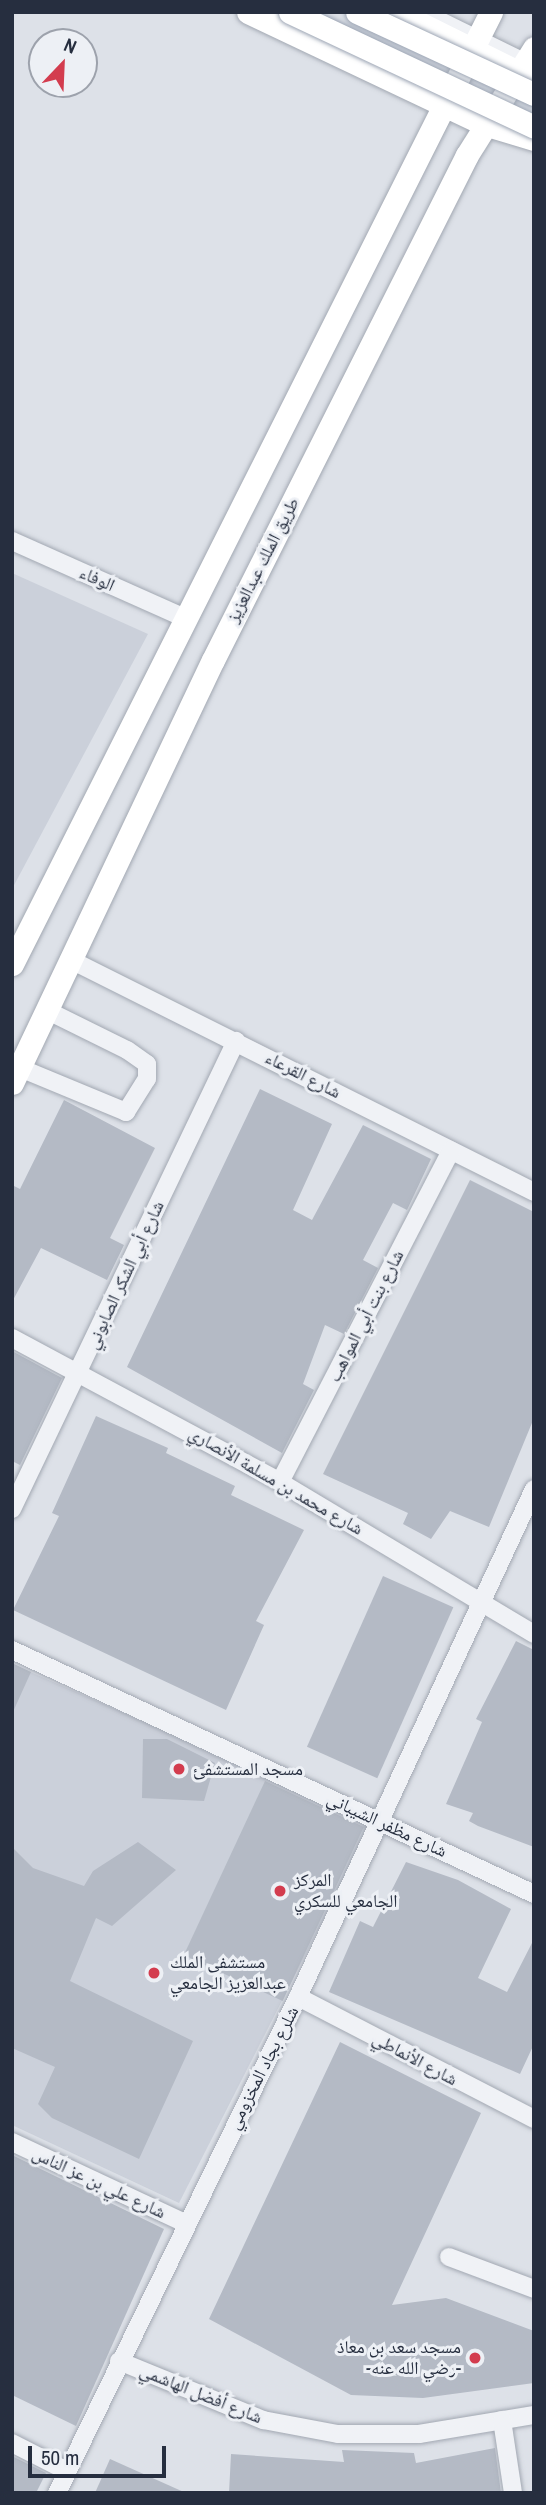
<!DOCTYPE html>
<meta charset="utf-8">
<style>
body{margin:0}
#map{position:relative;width:546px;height:2505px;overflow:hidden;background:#dde1e8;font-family:"Archivo Narrow","Noto Naskh Arabic",sans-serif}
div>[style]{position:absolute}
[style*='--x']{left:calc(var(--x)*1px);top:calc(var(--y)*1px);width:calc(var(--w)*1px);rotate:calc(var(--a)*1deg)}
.built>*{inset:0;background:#cbd0da}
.building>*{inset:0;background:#b4bac5;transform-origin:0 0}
.roads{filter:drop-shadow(0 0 2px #a2a8b2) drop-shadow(0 0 2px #a2a8b2)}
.minor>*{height:18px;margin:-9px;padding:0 9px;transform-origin:9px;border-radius:9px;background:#f0f2f6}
.major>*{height:23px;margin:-11.5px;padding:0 11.5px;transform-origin:11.5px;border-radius:11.5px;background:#fff}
.bridges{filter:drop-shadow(0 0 2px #9ca5b4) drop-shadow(0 0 2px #9ca5b4)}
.major-bridge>*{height:23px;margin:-11.5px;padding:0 11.5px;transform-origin:11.5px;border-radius:11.5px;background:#fff}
.dots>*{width:19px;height:19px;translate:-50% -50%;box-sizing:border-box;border:4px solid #edf0f5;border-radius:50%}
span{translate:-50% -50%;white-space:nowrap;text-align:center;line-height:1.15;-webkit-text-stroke:6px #edf0f5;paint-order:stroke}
.street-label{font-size:18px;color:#262e3f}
.poi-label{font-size:18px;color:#262e3f}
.left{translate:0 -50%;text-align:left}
.right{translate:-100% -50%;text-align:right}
.frame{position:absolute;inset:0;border:14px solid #262e3f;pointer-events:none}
.north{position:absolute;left:28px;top:28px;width:70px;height:70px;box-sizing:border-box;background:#edf0f5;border:2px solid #9da2ac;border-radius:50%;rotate:23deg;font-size:19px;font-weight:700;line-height:28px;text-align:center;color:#262e3f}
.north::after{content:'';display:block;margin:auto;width:24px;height:32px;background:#d33c4e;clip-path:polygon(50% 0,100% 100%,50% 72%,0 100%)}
.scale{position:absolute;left:28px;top:2446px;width:138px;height:32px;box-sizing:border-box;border:4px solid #262e3f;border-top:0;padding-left:9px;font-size:21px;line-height:24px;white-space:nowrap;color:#262e3f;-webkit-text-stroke:5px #edf0f5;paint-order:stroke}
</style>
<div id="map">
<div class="built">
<div style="clip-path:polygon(12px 573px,148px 634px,12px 889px)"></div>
<div style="clip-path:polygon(12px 1664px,373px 1822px,179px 2203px,12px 2125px)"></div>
</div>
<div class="building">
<div style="clip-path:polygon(260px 1089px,332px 1124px,293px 1210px,312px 1220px,363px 1125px,431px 1159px,407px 1210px,393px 1203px,363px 1260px,378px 1268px,344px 1334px,325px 1325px,303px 1384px,314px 1390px,282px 1453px,127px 1367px)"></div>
<div style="clip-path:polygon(64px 1100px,155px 1148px,110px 1238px,124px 1245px,107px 1280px,41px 1248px,12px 1302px,12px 1185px,20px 1189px)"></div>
<div style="clip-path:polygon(470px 1180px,534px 1212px,534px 1418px,489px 1527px,450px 1511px,431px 1539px,403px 1524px,408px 1513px,323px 1474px)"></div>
<div style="clip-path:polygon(12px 1351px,62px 1378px,20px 1465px,12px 1461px)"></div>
<div style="clip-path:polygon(96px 1416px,168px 1448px,166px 1453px,235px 1486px,231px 1495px,304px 1530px,256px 1621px,264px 1625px,226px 1710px,13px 1610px,59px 1516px,52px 1513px)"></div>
<div style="left:383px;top:1576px;width:77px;height:187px;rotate:24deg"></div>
<div style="clip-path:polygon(516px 1641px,534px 1650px,534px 1847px,478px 1826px,469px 1821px,473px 1813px,446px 1804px,482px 1722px,476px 1719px)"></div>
<div style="clip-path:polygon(12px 1663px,31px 1672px,12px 1714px)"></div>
<div style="clip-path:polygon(143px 1739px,167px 1739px,215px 1763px,204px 1801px,142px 1798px)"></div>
<div style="left:265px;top:1781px;width:109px;height:192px;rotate:25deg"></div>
<div style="clip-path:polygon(138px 1842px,176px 1870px,112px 1926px,96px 1918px,70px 1981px,193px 2041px,139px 2159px,52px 2118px,38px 2104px,55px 2067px,12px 2048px,12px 1847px,33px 1868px,84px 1886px,93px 1871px)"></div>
<div style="clip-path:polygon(406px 1862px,458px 1880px,511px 1909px,478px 1978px,507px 1992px,534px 1939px,534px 2044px,520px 2074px,329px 1992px,360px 1921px,373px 1927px)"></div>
<div style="clip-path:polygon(340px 2042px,481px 2113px,392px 2305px,446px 2298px,534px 2331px,534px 2383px,423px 2398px,351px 2395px,209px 2319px)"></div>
<div style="clip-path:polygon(12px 2155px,164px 2229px,76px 2426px,12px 2395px)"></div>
<div style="clip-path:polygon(495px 2448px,501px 2493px,229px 2493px,231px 2454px,344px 2462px,342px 2450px,414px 2453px,416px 2463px)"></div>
<div style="clip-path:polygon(12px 2456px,46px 2473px,36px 2493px,12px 2493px)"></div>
<div style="clip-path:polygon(110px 2459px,186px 2493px,95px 2493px)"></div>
</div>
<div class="roads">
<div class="minor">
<div style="--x:422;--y:12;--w:125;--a:26.2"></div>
<div style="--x:12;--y:541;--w:187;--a:24"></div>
<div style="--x:71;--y:960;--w:518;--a:26.61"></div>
<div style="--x:20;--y:1068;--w:115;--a:22.5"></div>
<div style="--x:126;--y:1112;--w:39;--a:-58"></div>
<div style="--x:147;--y:1079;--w:15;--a:-90"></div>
<div style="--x:147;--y:1064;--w:24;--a:-145"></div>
<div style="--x:127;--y:1050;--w:88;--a:-153.7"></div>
<div style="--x:12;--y:1338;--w:304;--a:28.2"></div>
<div style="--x:280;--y:1482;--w:296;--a:30.9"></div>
<div style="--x:280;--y:1482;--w:373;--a:-62.7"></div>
<div style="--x:12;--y:1509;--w:519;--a:-64.42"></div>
<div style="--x:12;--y:1650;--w:576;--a:25.05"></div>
<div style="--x:298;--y:1997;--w:266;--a:27.3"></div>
<div style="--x:12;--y:2142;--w:191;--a:25.1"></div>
<div style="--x:449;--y:2257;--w:91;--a:20.6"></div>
<div style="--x:119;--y:2361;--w:156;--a:22.3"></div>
<div style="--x:263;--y:2420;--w:76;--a:10.6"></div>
<div style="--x:338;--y:2434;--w:81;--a:0"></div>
<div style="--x:419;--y:2434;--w:117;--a:-9.4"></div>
<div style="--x:502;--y:2420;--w:74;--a:81.4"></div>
<div style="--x:12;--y:2443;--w:62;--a:27"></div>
<div style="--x:57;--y:2493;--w:551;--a:-64.09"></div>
<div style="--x:298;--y:1997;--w:560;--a:-65.08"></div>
</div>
<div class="major">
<div style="--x:248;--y:12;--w:261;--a:25.4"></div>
<div style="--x:484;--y:124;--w:52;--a:16.7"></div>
<div style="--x:397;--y:12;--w:153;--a:26.4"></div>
<div style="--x:12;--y:964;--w:1066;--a:-63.29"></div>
<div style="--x:12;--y:1083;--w:468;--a:-64.6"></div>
<div style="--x:213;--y:660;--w:565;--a:-63.3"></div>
<div style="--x:467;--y:155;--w:126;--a:-57.9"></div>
</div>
</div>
<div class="bridges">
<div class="major-bridge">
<div style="--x:290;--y:12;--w:270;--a:25.2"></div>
<div style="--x:357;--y:12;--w:195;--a:24.9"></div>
</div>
</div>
<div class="dots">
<div style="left:179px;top:1769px;background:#d33c4e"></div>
<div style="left:280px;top:1891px;background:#d33c4e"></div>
<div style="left:154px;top:1973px;background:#d33c4e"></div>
<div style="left:475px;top:2358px;background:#d33c4e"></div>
</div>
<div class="street-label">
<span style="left:263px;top:560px;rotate:-63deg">طريق الملك عبدالعزيز</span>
<span style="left:97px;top:579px;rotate:24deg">الوفاء</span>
<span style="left:303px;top:1075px;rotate:27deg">شارع القرعاء</span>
<span style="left:125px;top:1275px;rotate:-65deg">شارع أبي الشكر الصابوني</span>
<span style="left:366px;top:1316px;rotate:-63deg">شارع بنت أبي المواهب</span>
<span style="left:276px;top:1481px;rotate:30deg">شارع محمد بن مسلمة الأنصاري</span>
<span style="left:387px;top:1825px;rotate:25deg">شارع مظفر الشيباني</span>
<span style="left:415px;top:2059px;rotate:28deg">شارع الأنماطي</span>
<span style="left:263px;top:2068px;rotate:-63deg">شلرع بجاد المخزومي</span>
<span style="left:99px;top:2183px;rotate:25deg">شارع علي بن عز الناس</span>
<span style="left:201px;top:2394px;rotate:22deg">شارع أفضل الهاشمي</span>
</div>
<div class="poi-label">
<span class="left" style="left:193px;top:1769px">مسجد المستشفئ</span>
<span class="left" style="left:294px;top:1891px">المركز<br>الجامعي للسكري</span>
<span class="left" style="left:170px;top:1973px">مستشفى الملك<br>عبدالعزيز الجامعي</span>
<span class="right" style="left:461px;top:2358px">مسجد سعد بن معاذ<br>-رضي الله عنه-</span>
</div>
<div class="frame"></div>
<div class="north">N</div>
<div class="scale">50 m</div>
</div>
